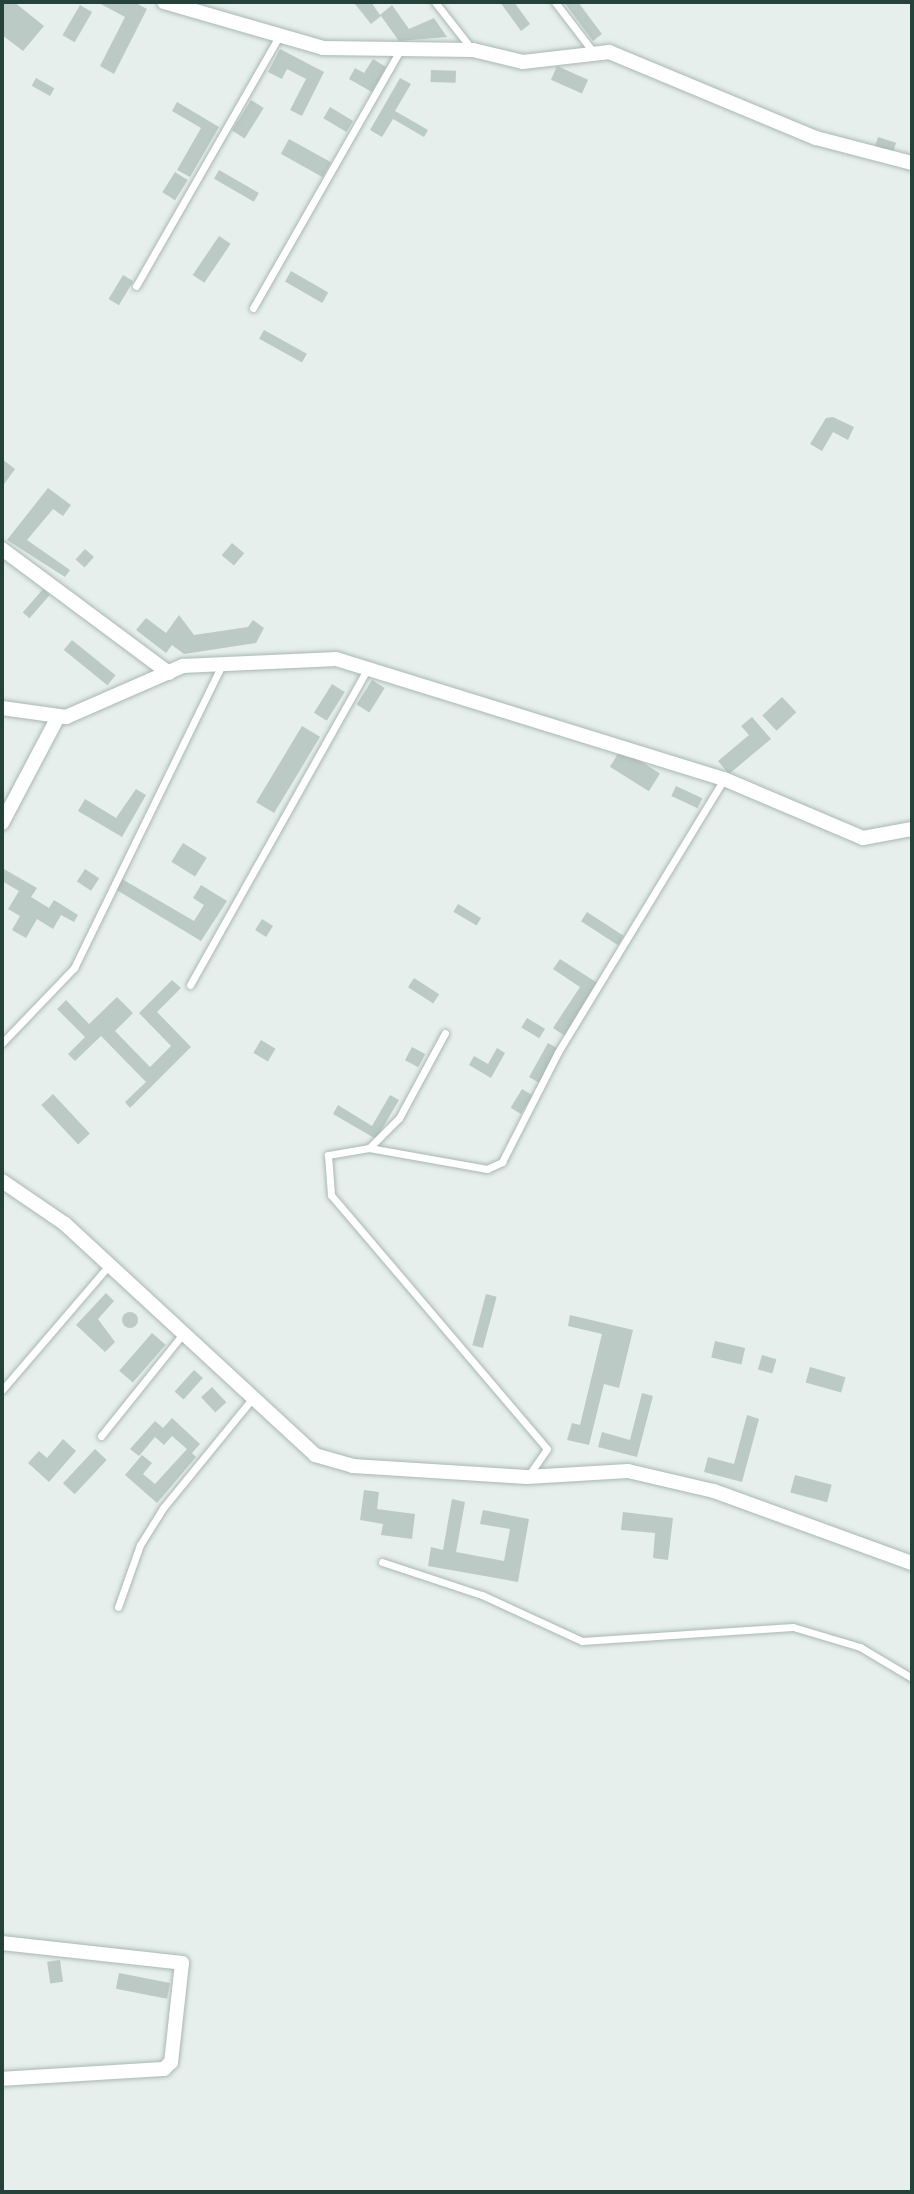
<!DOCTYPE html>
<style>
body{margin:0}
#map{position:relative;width:914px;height:2194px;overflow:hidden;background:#e6efeb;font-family:"Open Sans",sans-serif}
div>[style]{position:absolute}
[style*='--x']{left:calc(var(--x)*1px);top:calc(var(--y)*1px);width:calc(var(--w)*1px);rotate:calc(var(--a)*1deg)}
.building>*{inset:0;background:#bbcac4;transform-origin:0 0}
.round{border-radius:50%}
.roads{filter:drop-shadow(0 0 2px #a8b8b2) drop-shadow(0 0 2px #a8b8b2)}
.service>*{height:7px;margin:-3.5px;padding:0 3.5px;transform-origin:3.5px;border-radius:3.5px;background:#fff}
.minor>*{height:14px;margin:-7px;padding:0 7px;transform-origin:7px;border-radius:7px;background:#fff}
span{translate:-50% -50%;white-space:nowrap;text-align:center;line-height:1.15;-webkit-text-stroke:8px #f7fbf9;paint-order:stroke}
.frame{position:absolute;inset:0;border:4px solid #24423a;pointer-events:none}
</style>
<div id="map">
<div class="building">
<div style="clip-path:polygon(2px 2px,14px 2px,44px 26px,23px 51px,2px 35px)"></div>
<div style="clip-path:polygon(97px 2px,134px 2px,147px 9px,114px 74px,100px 66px,125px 17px)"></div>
<div style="clip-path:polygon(371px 2px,380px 15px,392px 5px,409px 29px,434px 18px,447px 37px,399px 41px,381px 16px,371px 24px,355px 4px)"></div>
<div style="clip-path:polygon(500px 2px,514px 2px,530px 24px,521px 31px)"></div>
<div style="clip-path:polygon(564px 2px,578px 2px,602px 34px,593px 41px)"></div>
<div style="left:80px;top:5px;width:14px;height:35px;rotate:30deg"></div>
<div style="clip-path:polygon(280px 49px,324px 72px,302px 116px,290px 110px,306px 79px,287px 69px,282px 79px,268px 72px)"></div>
<div style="clip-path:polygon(373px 59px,386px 67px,372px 92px,349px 79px,355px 68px,364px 73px)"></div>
<div style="left:557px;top:66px;width:34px;height:15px;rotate:24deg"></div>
<div style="left:431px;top:70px;width:25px;height:12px;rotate:2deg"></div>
<div style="left:36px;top:78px;width:21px;height:9px;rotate:29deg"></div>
<div style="clip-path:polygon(400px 78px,411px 84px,395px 111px,428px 130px,424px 137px,393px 119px,382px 137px,370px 130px)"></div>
<div style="left:251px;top:100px;width:15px;height:36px;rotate:32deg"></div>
<div style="clip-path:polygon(177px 102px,219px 127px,190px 177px,177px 170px,201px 128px,172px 111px)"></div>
<div style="left:330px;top:107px;width:27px;height:13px;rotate:31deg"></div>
<div style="left:878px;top:137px;width:19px;height:13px;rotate:18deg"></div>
<div style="left:289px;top:139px;width:48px;height:17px;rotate:29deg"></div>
<div style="left:219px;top:170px;width:46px;height:10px;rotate:30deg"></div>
<div style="left:175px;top:172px;width:15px;height:24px;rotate:32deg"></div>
<div style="left:219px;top:236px;width:14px;height:47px;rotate:34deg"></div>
<div style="left:291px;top:271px;width:43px;height:12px;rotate:30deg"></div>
<div style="left:123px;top:275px;width:12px;height:28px;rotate:31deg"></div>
<div style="left:264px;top:330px;width:49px;height:10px;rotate:29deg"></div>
<div style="clip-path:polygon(833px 417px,854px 427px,848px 440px,833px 432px,822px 451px,810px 444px,826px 418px)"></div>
<div style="clip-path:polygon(2px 459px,15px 469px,2px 487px)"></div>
<div style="clip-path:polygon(48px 488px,71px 505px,63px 516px,53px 509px,27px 540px,70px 570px,65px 577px,7px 540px)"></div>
<div style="left:232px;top:543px;width:16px;height:16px;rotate:40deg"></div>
<div style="left:85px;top:549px;width:12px;height:14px;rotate:42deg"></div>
<div style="left:43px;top:589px;width:9px;height:31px;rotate:41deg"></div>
<div style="clip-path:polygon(179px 615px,194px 635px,248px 627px,253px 620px,264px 628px,256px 643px,184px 654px,172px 645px,166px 653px,136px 630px,146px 618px,166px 633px)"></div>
<div style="left:72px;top:640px;width:56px;height:13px;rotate:39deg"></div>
<div style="left:372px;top:680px;width:15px;height:29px;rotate:32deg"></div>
<div style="left:332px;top:684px;width:15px;height:34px;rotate:32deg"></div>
<div style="left:782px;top:697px;width:21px;height:27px;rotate:47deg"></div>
<div style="clip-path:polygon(752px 717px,771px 739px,729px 774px,718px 761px,749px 735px,741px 726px)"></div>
<div style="left:302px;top:726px;width:21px;height:89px;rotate:31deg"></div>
<div style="left:621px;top:749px;width:46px;height:21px;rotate:32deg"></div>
<div style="left:676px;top:786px;width:29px;height:11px;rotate:25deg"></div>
<div style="clip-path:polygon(136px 789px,146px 795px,122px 837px,78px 811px,85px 799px,116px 818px)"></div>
<div style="left:183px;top:843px;width:28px;height:22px;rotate:32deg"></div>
<div style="clip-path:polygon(2px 868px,37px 888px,31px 897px,49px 908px,54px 900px,78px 915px,74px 922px,61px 915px,53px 929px,37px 919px,26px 938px,12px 930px,20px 916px,8px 909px,19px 891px,2px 881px)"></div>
<div style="left:85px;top:869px;width:17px;height:15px;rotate:33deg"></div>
<div style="clip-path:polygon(122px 879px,194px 921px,204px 905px,193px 898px,201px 885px,227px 901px,201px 941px,115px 889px)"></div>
<div style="left:458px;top:904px;width:27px;height:9px;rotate:31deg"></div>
<div style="left:587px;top:912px;width:44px;height:11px;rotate:33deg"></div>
<div style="left:262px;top:919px;width:13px;height:13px;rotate:32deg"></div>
<div style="clip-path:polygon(560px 959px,599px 984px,565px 1036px,553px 1028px,580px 987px,553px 969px)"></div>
<div style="left:414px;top:978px;width:30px;height:11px;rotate:33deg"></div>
<div style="clip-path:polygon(172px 980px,181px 988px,157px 1012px,191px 1047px,130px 1108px,125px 1102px,146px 1082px,101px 1036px,75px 1061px,68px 1054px,85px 1037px,57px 1009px,66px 1000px,89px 1024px,117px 997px,133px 1013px,115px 1031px,150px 1067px,171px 1046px,139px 1013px)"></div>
<div style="left:527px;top:1018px;width:21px;height:11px;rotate:31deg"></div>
<div style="left:261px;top:1040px;width:17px;height:15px;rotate:31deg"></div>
<div style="left:548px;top:1043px;width:13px;height:39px;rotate:29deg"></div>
<div style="left:412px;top:1047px;width:15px;height:15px;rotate:28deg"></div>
<div style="clip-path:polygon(497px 1048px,505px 1053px,491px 1078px,469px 1065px,474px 1056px,488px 1064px)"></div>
<div style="left:522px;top:1089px;width:12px;height:22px;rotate:31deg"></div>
<div style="left:53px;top:1094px;width:54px;height:16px;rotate:47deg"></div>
<div style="clip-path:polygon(390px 1095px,399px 1100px,376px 1139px,333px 1114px,338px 1105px,372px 1126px)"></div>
<div style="clip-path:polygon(106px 1293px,114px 1301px,98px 1319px,115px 1342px,105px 1352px,76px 1325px)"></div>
<div style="left:486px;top:1294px;width:11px;height:53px;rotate:15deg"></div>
<div class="round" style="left:122px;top:1312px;width:16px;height:16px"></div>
<div style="clip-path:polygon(570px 1315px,633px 1330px,619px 1388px,604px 1384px,589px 1445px,567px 1440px,572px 1423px,580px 1425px,602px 1334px,568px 1326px)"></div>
<div style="left:152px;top:1333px;width:18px;height:50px;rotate:41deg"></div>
<div style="left:715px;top:1341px;width:31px;height:17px;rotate:13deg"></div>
<div style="left:762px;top:1355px;width:15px;height:15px;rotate:16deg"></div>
<div style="left:810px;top:1367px;width:37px;height:16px;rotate:16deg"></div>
<div style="left:194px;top:1370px;width:12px;height:29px;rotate:42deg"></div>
<div style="left:212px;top:1387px;width:21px;height:15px;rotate:47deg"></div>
<div style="clip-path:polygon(642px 1393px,653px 1396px,637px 1457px,598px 1447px,602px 1432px,630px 1440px)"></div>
<div style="clip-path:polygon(747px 1415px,759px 1419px,742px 1482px,704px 1472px,708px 1457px,734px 1464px)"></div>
<div style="clip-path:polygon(172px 1418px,200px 1444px,192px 1453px,196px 1457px,157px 1503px,125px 1475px,142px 1455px,152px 1463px,143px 1474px,155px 1484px,187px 1449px,172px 1436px,164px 1445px,155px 1437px,139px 1456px,130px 1449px,155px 1421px,163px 1428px)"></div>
<div style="clip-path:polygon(63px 1439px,76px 1451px,49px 1482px,28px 1463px,39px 1451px,47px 1458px)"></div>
<div style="left:95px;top:1449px;width:16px;height:47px;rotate:43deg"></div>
<div style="left:795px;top:1475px;width:38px;height:18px;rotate:15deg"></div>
<div style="clip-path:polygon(364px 1490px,379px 1492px,377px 1509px,415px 1514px,412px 1539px,381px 1535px,383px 1524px,360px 1520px)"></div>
<div style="clip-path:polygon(452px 1499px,465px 1502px,456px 1552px,504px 1561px,510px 1529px,480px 1524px,483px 1510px,529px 1519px,518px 1582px,428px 1566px,431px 1547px,443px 1550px)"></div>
<div style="clip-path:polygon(623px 1512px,673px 1518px,668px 1560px,653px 1558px,655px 1533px,621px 1530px)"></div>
<div style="left:60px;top:1960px;width:22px;height:13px;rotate:82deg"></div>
<div style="left:119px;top:1973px;width:52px;height:16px;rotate:11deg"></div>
</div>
<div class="roads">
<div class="service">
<div style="--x:435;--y:2;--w:58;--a:52"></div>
<div style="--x:555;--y:2;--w:64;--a:52.6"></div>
<div style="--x:136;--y:286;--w:288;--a:-60.2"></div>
<div style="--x:253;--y:308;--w:297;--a:-60.3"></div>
<div style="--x:190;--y:985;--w:364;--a:-60.7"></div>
<div style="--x:445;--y:1033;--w:97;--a:118.4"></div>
<div style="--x:399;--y:1118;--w:42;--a:135"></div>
<div style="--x:369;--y:1148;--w:42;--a:170.3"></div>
<div style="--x:328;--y:1155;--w:40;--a:85.7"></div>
<div style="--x:331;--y:1195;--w:333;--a:49.6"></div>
<div style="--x:547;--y:1449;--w:32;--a:125"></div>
<div style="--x:2;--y:1043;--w:104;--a:-46.2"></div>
<div style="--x:74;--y:968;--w:337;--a:-64"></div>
<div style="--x:369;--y:1148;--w:120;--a:10.1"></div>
<div style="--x:487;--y:1169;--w:17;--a:-25"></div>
<div style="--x:502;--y:1162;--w:123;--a:-63"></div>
<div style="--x:558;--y:1052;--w:320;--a:-58.7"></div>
<div style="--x:2;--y:1390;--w:165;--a:-49.4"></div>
<div style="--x:101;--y:1436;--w:129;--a:-51.3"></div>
<div style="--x:382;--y:1562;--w:105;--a:18.3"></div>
<div style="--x:482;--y:1595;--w:110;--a:24.7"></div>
<div style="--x:582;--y:1641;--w:211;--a:-3.8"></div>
<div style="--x:793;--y:1627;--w:70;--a:16.6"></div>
<div style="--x:860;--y:1647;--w:61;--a:30.8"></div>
<div style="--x:118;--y:1607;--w:66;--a:-70.5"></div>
<div style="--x:140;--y:1545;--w:44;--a:-58.1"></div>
<div style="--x:163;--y:1508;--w:141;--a:-50.8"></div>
</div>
<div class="minor">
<div style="--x:164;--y:2;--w:166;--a:16.1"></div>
<div style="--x:323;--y:48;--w:150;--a:0.8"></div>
<div style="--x:473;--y:50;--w:51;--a:13.5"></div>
<div style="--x:523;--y:62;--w:87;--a:-6.6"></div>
<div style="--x:609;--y:52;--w:224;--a:22.6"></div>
<div style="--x:816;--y:138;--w:99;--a:14.6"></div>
<div style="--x:2;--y:549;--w:208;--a:36.6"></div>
<div style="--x:2;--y:708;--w:65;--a:8"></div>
<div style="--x:66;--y:717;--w:128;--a:-23.6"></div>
<div style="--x:183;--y:666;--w:153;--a:-2.6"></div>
<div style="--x:336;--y:659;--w:406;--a:17.2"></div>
<div style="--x:724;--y:779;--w:151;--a:23"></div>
<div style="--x:863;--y:838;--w:50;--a:-10.4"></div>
<div style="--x:2;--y:823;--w:120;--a:-62.2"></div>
<div style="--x:2;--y:1181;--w:76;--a:34.3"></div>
<div style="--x:65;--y:1224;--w:340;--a:42.7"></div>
<div style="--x:315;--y:1455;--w:40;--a:16"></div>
<div style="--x:353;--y:1466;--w:174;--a:3.6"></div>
<div style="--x:527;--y:1477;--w:101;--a:-3.4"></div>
<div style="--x:628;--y:1471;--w:88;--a:13.1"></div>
<div style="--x:714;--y:1491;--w:211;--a:20"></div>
<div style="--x:2;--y:1943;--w:181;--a:6.3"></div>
<div style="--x:182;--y:1963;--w:100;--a:96.3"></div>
<div style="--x:171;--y:2062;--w:10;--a:135"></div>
<div style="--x:164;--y:2069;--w:162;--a:176.5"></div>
</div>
</div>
<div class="frame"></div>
</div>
